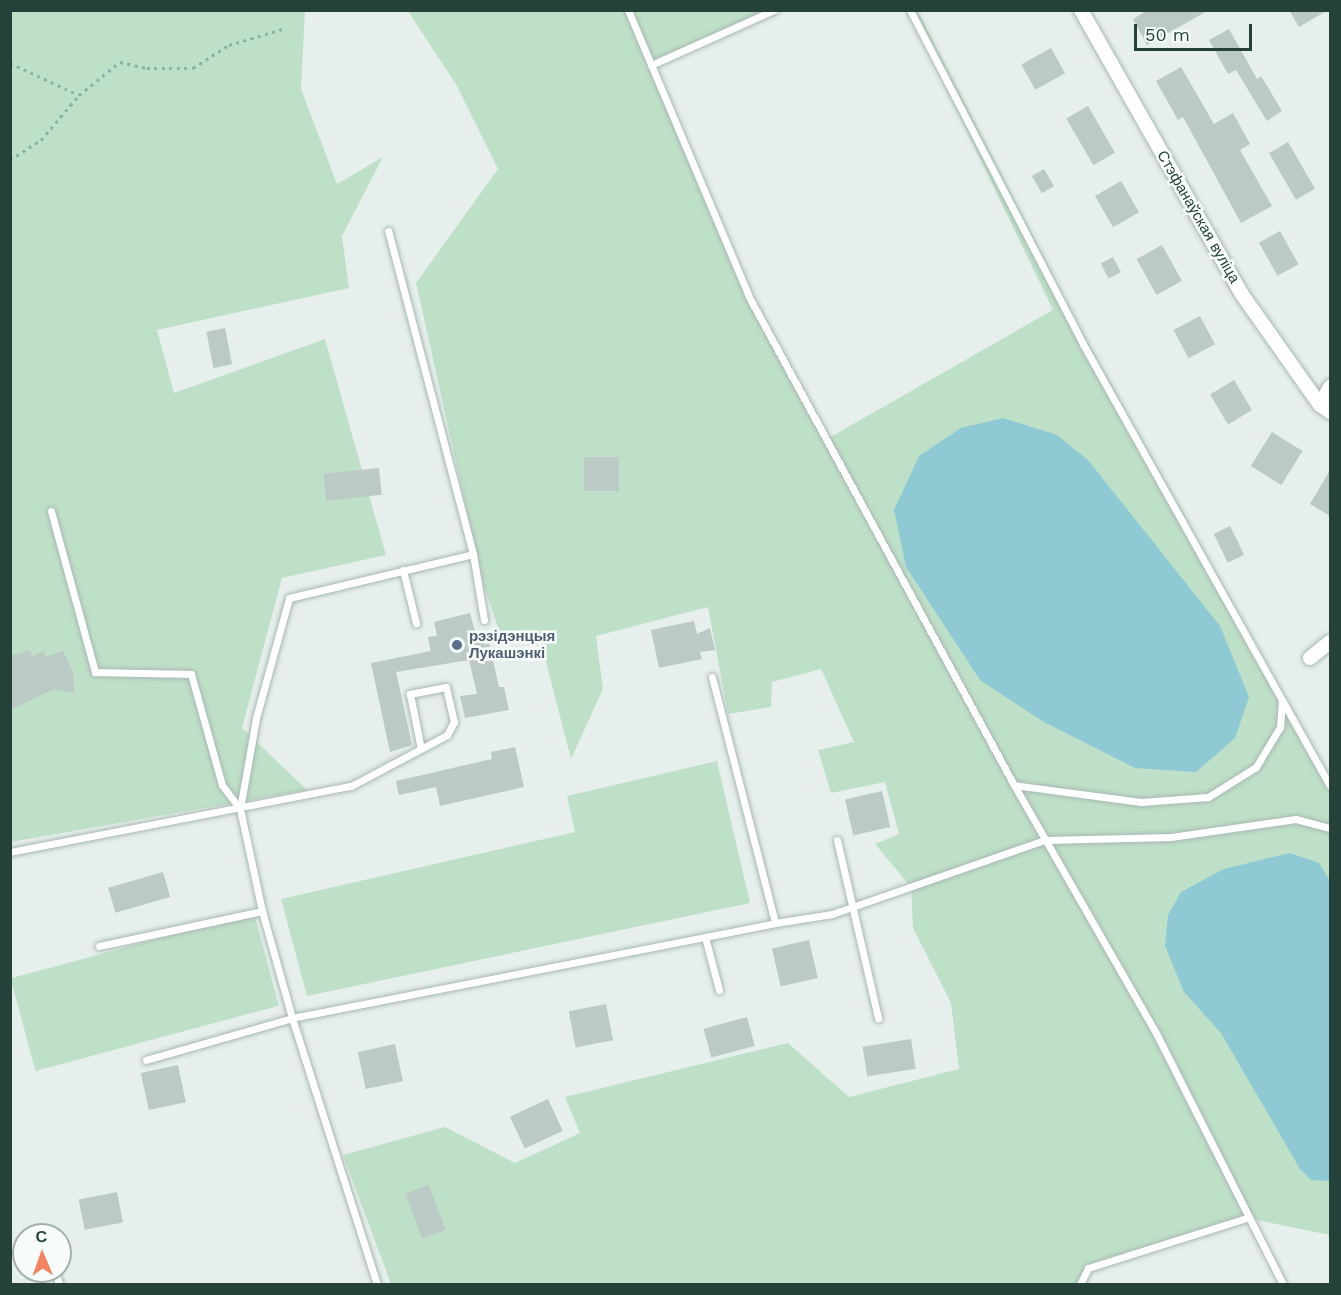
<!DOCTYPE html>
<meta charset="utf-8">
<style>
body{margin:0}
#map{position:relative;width:1341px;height:1295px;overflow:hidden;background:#e6efeb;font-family:"Work Sans",sans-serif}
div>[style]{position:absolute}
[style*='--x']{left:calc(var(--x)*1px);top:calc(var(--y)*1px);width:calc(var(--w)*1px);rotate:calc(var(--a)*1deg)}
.green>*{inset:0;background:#bfe0c8;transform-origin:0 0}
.water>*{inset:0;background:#8ec9d4}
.building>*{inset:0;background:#bbcac4;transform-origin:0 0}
.path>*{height:3px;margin-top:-1.5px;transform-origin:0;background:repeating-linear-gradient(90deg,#86b3a5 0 3px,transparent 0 7.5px)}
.roads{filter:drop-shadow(0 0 2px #a8b8b2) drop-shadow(0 0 2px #a8b8b2)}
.lane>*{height:7px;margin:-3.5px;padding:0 3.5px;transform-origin:3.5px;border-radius:3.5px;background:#fff}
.street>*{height:14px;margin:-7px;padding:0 7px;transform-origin:7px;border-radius:7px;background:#fff}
.dots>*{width:16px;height:16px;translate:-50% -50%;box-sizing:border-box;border:3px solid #f7fbf9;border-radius:50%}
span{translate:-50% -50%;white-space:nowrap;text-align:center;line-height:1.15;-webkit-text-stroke:5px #f7fbf9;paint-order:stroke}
.street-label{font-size:15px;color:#24423a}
.service-label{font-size:15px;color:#4e5e75;font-weight:700}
.left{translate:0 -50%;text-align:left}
.frame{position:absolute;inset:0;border:12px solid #24423a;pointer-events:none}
.north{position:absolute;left:12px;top:1223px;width:60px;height:60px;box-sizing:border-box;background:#f7fbf9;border:2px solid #a3b1ad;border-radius:50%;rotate:358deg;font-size:16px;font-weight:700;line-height:24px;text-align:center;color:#24423a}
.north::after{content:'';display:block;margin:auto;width:21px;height:27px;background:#f4845f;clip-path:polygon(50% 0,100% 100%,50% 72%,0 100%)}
.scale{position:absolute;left:1134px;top:24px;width:118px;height:27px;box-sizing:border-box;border:3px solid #24423a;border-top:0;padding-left:8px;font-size:18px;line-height:21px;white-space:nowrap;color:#24423a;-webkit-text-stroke:4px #f7fbf9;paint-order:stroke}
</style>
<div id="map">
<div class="green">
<div style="clip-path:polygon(11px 11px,305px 11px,301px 89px,337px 184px,383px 157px,342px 236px,349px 288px,157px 330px,174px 393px,325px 339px,386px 555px,282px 578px,242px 728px,307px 790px,11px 842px)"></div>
<div style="clip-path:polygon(408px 11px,774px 11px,651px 65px,749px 297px,827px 439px,1053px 310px,909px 11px,918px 11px,1078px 325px,1330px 778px,1330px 1235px,1247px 1218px,1088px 1268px,1080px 1284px,391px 1284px,343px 1155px,445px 1127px,515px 1163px,580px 1133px,565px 1097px,788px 1043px,849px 1097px,959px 1069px,951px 1003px,913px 928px,911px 887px,875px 844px,899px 834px,885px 782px,831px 793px,818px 750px,854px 742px,821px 669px,772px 682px,771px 707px,728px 714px,708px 607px,596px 636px,603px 689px,571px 759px,539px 635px,501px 636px,483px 583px,416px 283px,498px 169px,457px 86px)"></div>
<div style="clip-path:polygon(717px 761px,750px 903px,307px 996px,281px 899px,575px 832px,567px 796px)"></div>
<div style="left:254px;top:913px;width:96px;height:252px;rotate:75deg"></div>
</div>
<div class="water">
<div style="clip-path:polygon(1003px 418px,1057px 435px,1088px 460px,1220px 626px,1249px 697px,1235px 738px,1196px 772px,1135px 768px,1044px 722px,980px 680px,906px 567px,894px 510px,919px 456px,961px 428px)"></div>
<div style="clip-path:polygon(1290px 853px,1319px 863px,1330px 881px,1330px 1181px,1311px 1180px,1300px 1169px,1221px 1033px,1184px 992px,1165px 946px,1168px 915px,1181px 892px,1224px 869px)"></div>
</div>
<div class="building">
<div style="clip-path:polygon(1148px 10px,1209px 10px,1147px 45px,1133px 19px)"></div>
<div style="clip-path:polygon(1289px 10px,1328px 10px,1299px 27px)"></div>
<div style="clip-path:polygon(1229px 29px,1257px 79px,1261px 76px,1282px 111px,1267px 121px,1236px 70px,1228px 74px,1209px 40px)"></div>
<div style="left:1051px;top:48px;width:29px;height:34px;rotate:61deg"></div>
<div style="clip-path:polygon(1181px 67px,1214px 124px,1233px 113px,1250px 144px,1240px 150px,1272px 206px,1241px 223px,1183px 117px,1178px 120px,1156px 81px)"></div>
<div style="left:1088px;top:106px;width:54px;height:25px;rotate:60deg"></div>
<div style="left:1288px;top:142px;width:54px;height:22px;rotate:60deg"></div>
<div style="left:1044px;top:169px;width:20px;height:14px;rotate:60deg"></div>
<div style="left:1121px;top:181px;width:36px;height:30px;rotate:60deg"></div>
<div style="left:1280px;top:231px;width:38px;height:24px;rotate:61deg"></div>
<div style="left:1162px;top:245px;width:41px;height:29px;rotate:61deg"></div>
<div style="left:1113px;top:257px;width:17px;height:14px;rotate:62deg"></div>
<div style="left:1200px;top:316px;width:32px;height:30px;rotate:62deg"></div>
<div style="left:225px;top:328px;width:37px;height:19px;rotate:79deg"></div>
<div style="left:1234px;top:380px;width:35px;height:28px;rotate:59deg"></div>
<div style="left:1272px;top:432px;width:36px;height:40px;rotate:32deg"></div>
<div style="left:619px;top:457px;width:34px;height:35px;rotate:90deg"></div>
<div style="left:379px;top:468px;width:27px;height:56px;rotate:84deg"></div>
<div style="clip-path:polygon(1330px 470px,1330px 516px,1310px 504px)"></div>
<div style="left:1230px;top:526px;width:32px;height:18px;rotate:64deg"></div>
<div style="clip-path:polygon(470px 613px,476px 635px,482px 634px,485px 645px,489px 643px,499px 687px,504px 687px,509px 710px,465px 718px,460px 696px,477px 694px,469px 660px,396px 672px,412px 745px,390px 752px,371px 663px,431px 651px,428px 637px,437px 636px,434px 622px)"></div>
<div style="clip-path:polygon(694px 621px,697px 634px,710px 628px,715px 650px,700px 652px,702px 659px,659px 668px,651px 630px)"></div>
<div style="clip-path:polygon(30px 650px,32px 657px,43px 651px,46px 657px,63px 651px,73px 672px,74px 693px,54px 689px,10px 710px,10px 656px)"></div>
<div style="clip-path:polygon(515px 747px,524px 787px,440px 806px,436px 787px,399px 795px,396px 781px,492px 759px,491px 752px)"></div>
<div style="left:882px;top:791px;width:37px;height:38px;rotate:77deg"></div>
<div style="left:163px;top:872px;width:26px;height:57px;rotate:74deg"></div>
<div style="left:809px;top:940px;width:39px;height:38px;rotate:77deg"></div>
<div style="left:606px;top:1004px;width:37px;height:38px;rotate:79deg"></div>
<div style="left:747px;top:1017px;width:30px;height:45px;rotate:75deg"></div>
<div style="left:911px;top:1039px;width:30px;height:49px;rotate:81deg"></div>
<div style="left:395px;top:1044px;width:38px;height:38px;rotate:78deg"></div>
<div style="left:178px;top:1065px;width:38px;height:38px;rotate:78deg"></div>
<div style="left:548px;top:1099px;width:35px;height:42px;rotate:65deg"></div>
<div style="left:429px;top:1185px;width:48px;height:25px;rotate:70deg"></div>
<div style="left:117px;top:1192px;width:31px;height:39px;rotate:79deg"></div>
</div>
<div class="path">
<div style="--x:10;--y:63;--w:76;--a:24.9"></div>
<div style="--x:79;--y:95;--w:53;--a:-38.8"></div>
<div style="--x:120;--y:62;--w:28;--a:13"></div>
<div style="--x:147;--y:68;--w:46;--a:0"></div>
<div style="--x:193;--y:68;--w:43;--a:-32.6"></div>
<div style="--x:229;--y:45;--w:59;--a:-16.6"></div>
<div style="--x:10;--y:160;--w:37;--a:-33"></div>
<div style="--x:41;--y:140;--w:59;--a:-49.8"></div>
</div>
<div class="roads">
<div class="lane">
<div style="--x:628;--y:10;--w:311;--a:67.1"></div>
<div style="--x:749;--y:297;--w:555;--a:61.5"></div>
<div style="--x:1014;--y:785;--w:286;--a:60.2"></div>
<div style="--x:1156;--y:1033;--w:281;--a:63.2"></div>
<div style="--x:910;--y:10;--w:376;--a:62.6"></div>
<div style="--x:1083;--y:344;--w:408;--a:60.8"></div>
<div style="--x:1282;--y:700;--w:27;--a:94"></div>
<div style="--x:1280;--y:727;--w:47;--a:121"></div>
<div style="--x:1256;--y:767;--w:57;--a:148"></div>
<div style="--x:1208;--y:797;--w:67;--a:175.7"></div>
<div style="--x:1141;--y:802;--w:128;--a:-172.4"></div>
<div style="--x:651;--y:65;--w:135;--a:-24.1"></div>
<div style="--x:51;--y:511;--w:167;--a:74.7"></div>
<div style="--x:95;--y:672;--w:96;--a:1.2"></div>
<div style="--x:191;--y:674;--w:115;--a:74.4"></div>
<div style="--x:222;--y:785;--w:30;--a:53"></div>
<div style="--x:240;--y:809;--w:104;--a:77.8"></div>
<div style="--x:262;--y:911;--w:111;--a:74.3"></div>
<div style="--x:292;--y:1018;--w:279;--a:72.3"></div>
<div style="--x:473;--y:554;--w:67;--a:80.5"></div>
<div style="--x:403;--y:570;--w:55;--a:76.2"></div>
<div style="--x:712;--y:677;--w:254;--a:75.6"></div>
<div style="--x:775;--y:923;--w:58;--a:-9"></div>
<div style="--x:832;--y:914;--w:225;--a:-19.2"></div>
<div style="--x:1045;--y:840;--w:126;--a:-1.4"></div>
<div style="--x:1171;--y:837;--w:126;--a:-8.2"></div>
<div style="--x:1296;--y:819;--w:35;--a:15"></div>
<div style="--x:1282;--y:700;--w:98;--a:60.8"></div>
<div style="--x:240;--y:809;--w:92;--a:-80"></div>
<div style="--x:256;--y:718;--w:124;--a:-74.6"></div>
<div style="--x:289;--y:598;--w:189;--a:-13.4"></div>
<div style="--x:473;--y:554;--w:334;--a:-104.7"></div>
<div style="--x:837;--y:840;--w:183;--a:77"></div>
<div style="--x:10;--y:852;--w:347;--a:-11"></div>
<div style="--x:351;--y:786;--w:109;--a:-28"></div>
<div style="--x:447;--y:735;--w:15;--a:-62"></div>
<div style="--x:454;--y:722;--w:36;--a:-103"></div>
<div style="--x:446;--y:687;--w:37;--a:169"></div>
<div style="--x:410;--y:694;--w:56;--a:78.7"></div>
<div style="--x:705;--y:937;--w:55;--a:75.2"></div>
<div style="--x:99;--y:946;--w:167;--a:-12.1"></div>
<div style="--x:146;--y:1060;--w:152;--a:-16"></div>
<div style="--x:292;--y:1018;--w:492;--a:-11.1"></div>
<div style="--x:55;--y:1271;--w:14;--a:73"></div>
<div style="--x:1080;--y:1284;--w:18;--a:-63"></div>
<div style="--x:1088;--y:1268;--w:167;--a:-17.5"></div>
</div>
<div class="street">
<div style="--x:1081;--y:10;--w:325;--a:60.5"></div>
<div style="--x:1241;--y:293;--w:137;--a:54.8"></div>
<div style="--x:1320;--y:405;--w:12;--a:35"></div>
<div style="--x:1320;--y:405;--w:21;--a:-61"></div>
<div style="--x:1310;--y:658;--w:26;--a:-39"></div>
</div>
</div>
<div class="dots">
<div style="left:457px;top:645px;background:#5c6f8a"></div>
</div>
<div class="street-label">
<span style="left:1198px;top:217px;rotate:60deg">Стэфанаўская вуліца</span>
</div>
<div class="service-label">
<span class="left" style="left:469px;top:645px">рэзідэнцыя<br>Лукашэнкі</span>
</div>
<div class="frame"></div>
<div class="north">С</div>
<div class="scale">50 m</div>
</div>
